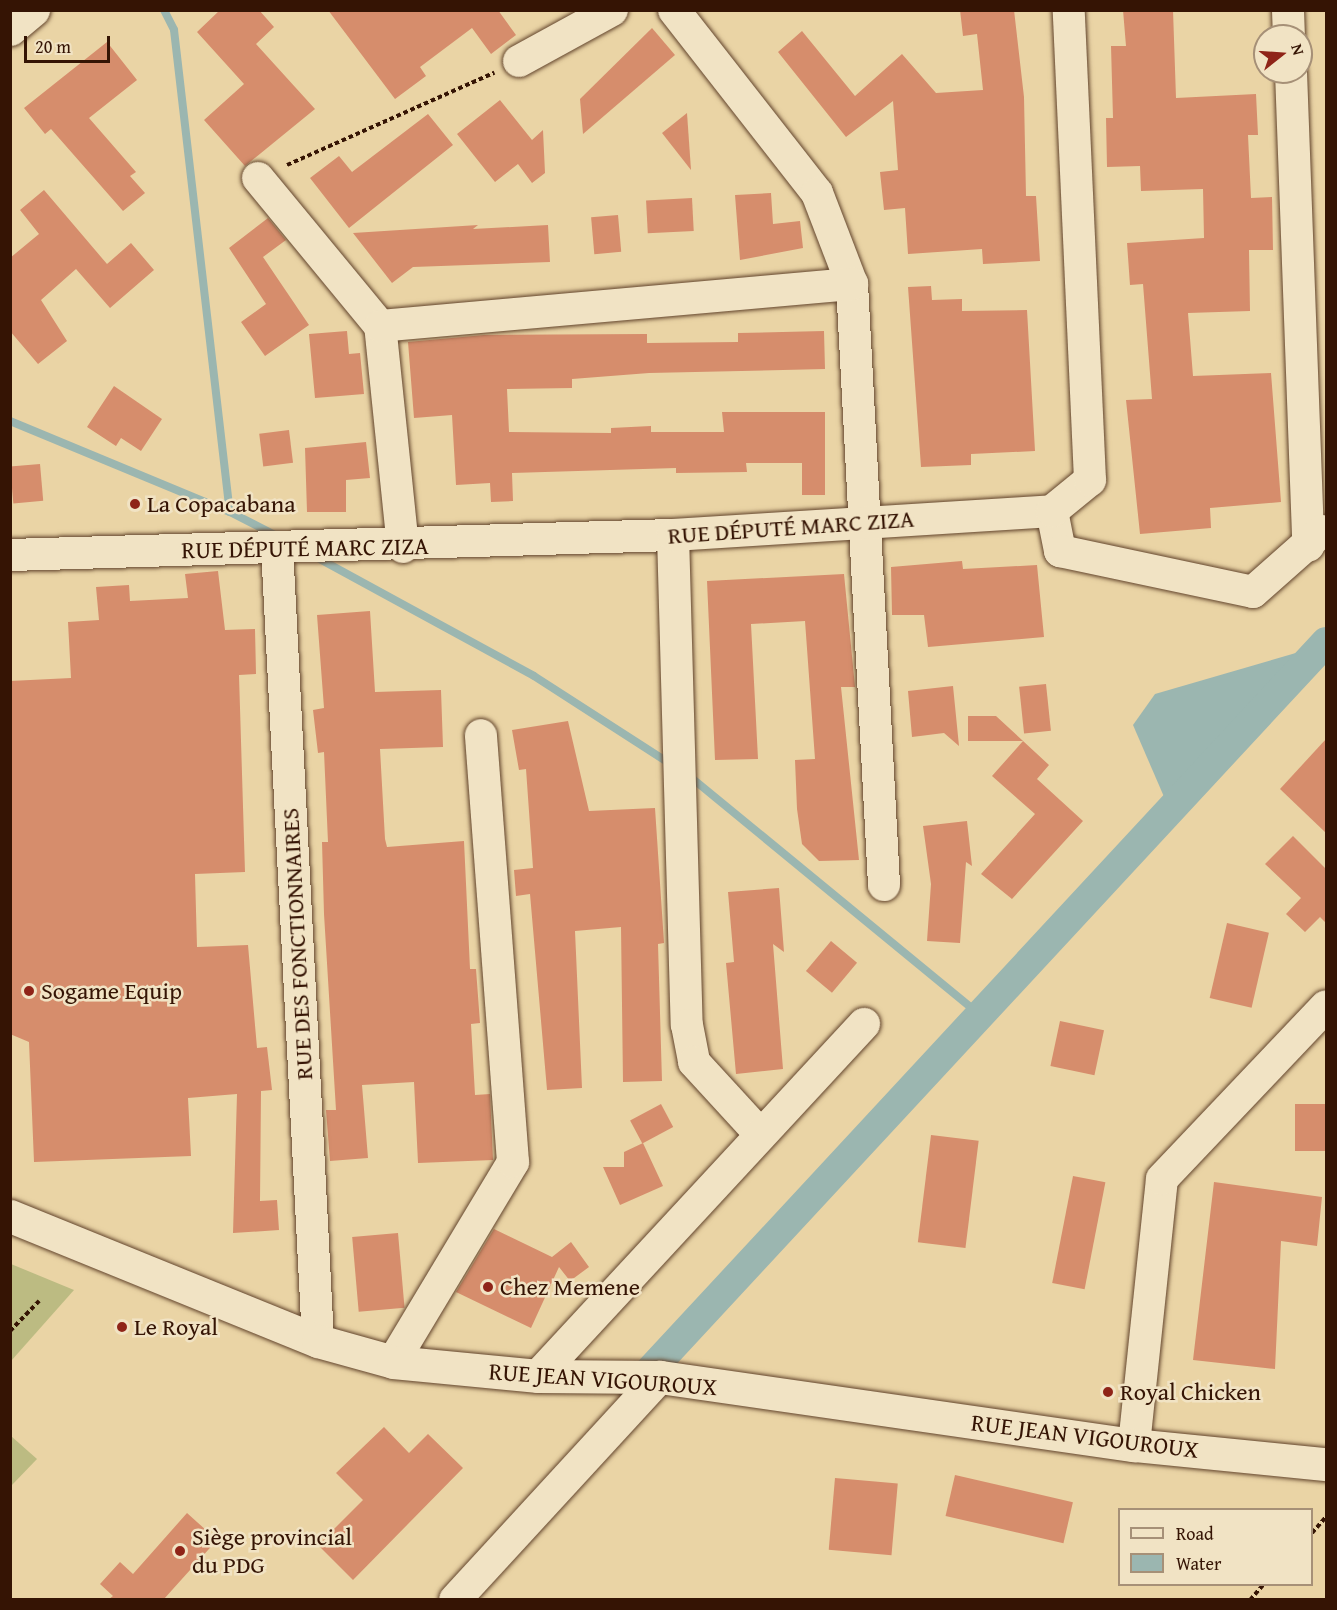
<!DOCTYPE html>
<meta charset="utf-8">
<style>
body{margin:0}
#map{position:relative;width:1337px;height:1610px;overflow:hidden;background:#ead4a5;font-family:"Gentium Book Plus",serif}
div>[style]{position:absolute}
[style*='--x']{left:calc(var(--x)*1px);top:calc(var(--y)*1px);width:calc(var(--w)*1px);rotate:calc(var(--a)*1deg)}
.green>*{inset:0;background:#bcbb82}
.water>*{inset:0;background:#9bb6b0}
.stream>*{height:8px;margin:-4px;padding:0 4px;transform-origin:4px;border-radius:4px;background:#9bb6b0}
.canal>*{height:30px;margin:-15px;padding:0 15px;transform-origin:15px;border-radius:15px;background:#9bb6b0}
.building>*{inset:0;background:#d68d6c;transform-origin:0 0}
.path>*{height:4px;margin-top:-2px;transform-origin:0;background:repeating-linear-gradient(90deg,#351404 0 4.5px,transparent 0 7.5px)}
.roads{filter:drop-shadow(0 0 2px #62442c) drop-shadow(0 0 2px #62442c)}
.street>*{height:32px;margin:-16px;padding:0 16px;transform-origin:16px;border-radius:16px;background:#f1e3c4}
.secondary>*{height:33px;margin:-16.5px;padding:0 16.5px;transform-origin:16.5px;border-radius:16.5px;background:#f1e3c4}
.dots>*{width:16px;height:16px;translate:-50% -50%;box-sizing:border-box;border:3px solid #f1e3c4;border-radius:50%}
span{translate:-50% -50%;white-space:nowrap;text-align:center;line-height:1.15;-webkit-text-stroke:5px #f1e3c4;paint-order:stroke}
.poi-label{font-size:24px;color:#351404}
.left{translate:0 -50%;text-align:left}
.street-label{font-size:24px;color:#351404}
.frame{position:absolute;inset:0;border:12px solid #351404;pointer-events:none}
.legend{position:absolute;left:1118px;top:1508px;width:195px;height:78px;box-sizing:border-box;background:#f1e3c4;border:2px solid #a69077;margin:0;padding:8px 10px;list-style:none;font-size:18px;color:#351404}
.legend li{display:flex;align-items:center;gap:12px;height:30px}
.legend b{width:30px;border:2px solid #a69077}
.north{position:absolute;left:1253px;top:24px;width:60px;height:60px;box-sizing:border-box;background:#f1e3c4;border:2px solid #a69077;border-radius:50%;rotate:73deg;font-size:16px;font-weight:700;line-height:24px;text-align:center;color:#351404}
.north::after{content:'';display:block;margin:auto;width:21px;height:27px;background:#8f2418;clip-path:polygon(50% 0,100% 100%,50% 72%,0 100%)}
.scale{position:absolute;left:24px;top:36px;width:86px;height:27px;box-sizing:border-box;border:3px solid #351404;border-top:0;padding-left:8px;font-size:18px;line-height:21px;white-space:nowrap;color:#351404;-webkit-text-stroke:4px #f1e3c4;paint-order:stroke}
</style>
<div id="map">
<div class="green">
<div style="clip-path:polygon(11px 1264px,74px 1290px,11px 1361px)"></div>
<div style="clip-path:polygon(11px 1436px,37px 1459px,11px 1486px)"></div>
</div>
<div class="water">
<div style="clip-path:polygon(1306px 650px,1168px 806px,1133px 725px,1155px 694px)"></div>
</div>
<div class="stream">
<div style="--x:164;--y:10;--w:22;--a:63"></div>
<div style="--x:174;--y:30;--w:485;--a:83.4"></div>
<div style="--x:230;--y:512;--w:51;--a:27.1"></div>
<div style="--x:10;--y:421;--w:238;--a:22.5"></div>
<div style="--x:316;--y:557;--w:248;--a:28.6"></div>
<div style="--x:534;--y:676;--w:164;--a:32.8"></div>
<div style="--x:688;--y:775;--w:379;--a:39.4"></div>
</div>
<div class="canal">
<div style="--x:633;--y:1389;--w:1019;--a:-47.15"></div>
</div>
<div class="building">
<div style="clip-path:polygon(220px 10px,259px 10px,274px 27px,256px 44px,315px 109px,245px 166px,204px 120px,244px 84px,197px 32px)"></div>
<div style="clip-path:polygon(328px 10px,498px 10px,516px 35px,491px 54px,472px 28px,420px 67px,426px 76px,395px 99px)"></div>
<div style="clip-path:polygon(960px 10px,1014px 10px,1024px 97px,1026px 196px,1036px 196px,1040px 261px,983px 264px,982px 249px,908px 254px,905px 208px,884px 210px,880px 172px,898px 170px,893px 101px,846px 137px,778px 52px,802px 31px,855px 96px,902px 54px,936px 93px,983px 90px,977px 34px,963px 36px)"></div>
<div style="clip-path:polygon(1123px 10px,1173px 10px,1176px 98px,1256px 94px,1258px 135px,1248px 135px,1251px 198px,1272px 197px,1273px 250px,1249px 250px,1250px 311px,1188px 313px,1193px 376px,1271px 373px,1281px 502px,1210px 508px,1211px 528px,1140px 534px,1126px 400px,1152px 399px,1143px 284px,1130px 285px,1127px 243px,1204px 238px,1203px 189px,1141px 191px,1140px 166px,1107px 167px,1106px 118px,1113px 118px,1111px 46px,1126px 46px)"></div>
<div style="clip-path:polygon(652px 28px,675px 55px,583px 134px,580px 99px)"></div>
<div style="clip-path:polygon(107px 42px,137px 80px,89px 118px,136px 172px,130px 176px,145px 193px,123px 211px,51px 129px,45px 134px,24px 108px)"></div>
<div style="clip-path:polygon(500px 100px,532px 140px,543px 130px,545px 173px,532px 183px,518px 164px,495px 182px,457px 134px)"></div>
<div style="clip-path:polygon(687px 113px,691px 170px,662px 133px)"></div>
<div style="clip-path:polygon(428px 114px,453px 145px,349px 228px,310px 178px,339px 156px,352px 172px)"></div>
<div style="clip-path:polygon(44px 190px,107px 264px,131px 243px,154px 270px,110px 308px,76px 269px,41px 300px,67px 341px,38px 364px,10px 331px,10px 258px,39px 234px,20px 210px)"></div>
<div style="clip-path:polygon(771px 193px,773px 224px,800px 221px,803px 248px,740px 260px,735px 195px)"></div>
<div style="left:692px;top:198px;width:33px;height:46px;rotate:87deg"></div>
<div style="left:618px;top:215px;width:37px;height:27px;rotate:85deg"></div>
<div style="clip-path:polygon(268px 218px,286px 240px,263px 257px,309px 325px,265px 356px,241px 322px,266px 304px,229px 248px)"></div>
<div style="clip-path:polygon(478px 225px,473px 229px,548px 225px,550px 262px,413px 267px,392px 283px,353px 233px)"></div>
<div style="clip-path:polygon(931px 286px,932px 300px,962px 299px,962px 311px,1027px 310px,1035px 451px,971px 454px,971px 465px,921px 467px,908px 287px)"></div>
<div style="clip-path:polygon(347px 331px,349px 354px,360px 353px,364px 394px,315px 398px,309px 334px)"></div>
<div style="clip-path:polygon(824px 331px,825px 369px,649px 373px,572px 379px,572px 388px,507px 389px,509px 432px,611px 433px,611px 428px,651px 426px,651px 432px,724px 432px,722px 412px,825px 412px,825px 495px,802px 495px,802px 463px,746px 463px,747px 472px,676px 473px,676px 468px,512px 473px,513px 501px,491px 502px,490px 483px,456px 485px,452px 415px,414px 418px,408px 342px,484px 335px,647px 334px,647px 343px,738px 342px,738px 333px)"></div>
<div style="clip-path:polygon(114px 386px,162px 419px,141px 451px,121px 438px,116px 446px,87px 427px)"></div>
<div style="left:289px;top:430px;width:33px;height:30px;rotate:83deg"></div>
<div style="clip-path:polygon(366px 442px,370px 478px,346px 480px,346px 512px,307px 512px,305px 448px)"></div>
<div style="left:40px;top:464px;width:37px;height:30px;rotate:85deg"></div>
<div style="clip-path:polygon(962px 561px,963px 569px,1037px 565px,1044px 637px,928px 647px,924px 615px,892px 615px,891px 567px)"></div>
<div style="clip-path:polygon(218px 571px,225px 630px,255px 629px,256px 674px,239px 675px,245px 872px,195px 874px,197px 947px,248px 945px,257px 1048px,267px 1047px,272px 1090px,261px 1091px,260px 1201px,277px 1200px,279px 1230px,233px 1233px,237px 1094px,188px 1098px,191px 1156px,34px 1162px,29px 1042px,10px 1034px,10px 681px,71px 678px,68px 622px,99px 620px,96px 587px,129px 585px,130px 601px,188px 598px,185px 574px)"></div>
<div style="clip-path:polygon(844px 574px,855px 687px,841px 687px,859px 860px,819px 861px,802px 844px,797px 809px,795px 760px,815px 759px,805px 621px,751px 624px,758px 759px,715px 760px,707px 581px)"></div>
<div style="clip-path:polygon(370px 611px,375px 692px,441px 690px,443px 747px,380px 749px,385px 839px,387px 847px,464px 841px,470px 969px,476px 969px,480px 1023px,471px 1024px,475px 1095px,490px 1094px,493px 1160px,418px 1163px,414px 1082px,362px 1085px,368px 1158px,330px 1161px,326px 1110px,336px 1110px,324px 914px,322px 842px,328px 842px,324px 752px,318px 753px,313px 710px,324px 708px,317px 615px)"></div>
<div style="left:1046px;top:684px;width:47px;height:27px;rotate:84deg"></div>
<div style="clip-path:polygon(953px 686px,959px 746px,944px 733px,912px 737px,908px 691px)"></div>
<div style="clip-path:polygon(968px 716px,996px 716px,1049px 765px,1037px 779px,1083px 821px,1012px 899px,981px 874px,1035px 814px,992px 776px,1023px 741px,968px 741px)"></div>
<div style="clip-path:polygon(568px 721px,589px 811px,655px 808px,664px 943px,658px 944px,662px 1081px,623px 1082px,621px 927px,575px 931px,582px 1088px,547px 1090px,530px 894px,516px 896px,514px 870px,533px 868px,526px 769px,519px 770px,512px 730px)"></div>
<div style="clip-path:polygon(1326px 739px,1326px 833px,1280px 789px)"></div>
<div style="clip-path:polygon(967px 821px,972px 866px,966px 862px,960px 943px,927px 941px,931px 884px,923px 826px)"></div>
<div style="clip-path:polygon(1293px 836px,1326px 869px,1326px 923px,1320px 917px,1305px 932px,1286px 914px,1301px 898px,1265px 864px)"></div>
<div style="clip-path:polygon(779px 888px,784px 952px,773px 944px,783px 1069px,736px 1074px,726px 963px,734px 962px,728px 892px)"></div>
<div style="left:1227px;top:923px;width:43px;height:77px;rotate:13deg"></div>
<div style="left:831px;top:941px;width:34px;height:39px;rotate:40deg"></div>
<div style="left:1060px;top:1021px;width:45px;height:46px;rotate:12deg"></div>
<div style="left:661px;top:1104px;width:26px;height:35px;rotate:62deg"></div>
<div style="left:1326px;top:1104px;width:47px;height:31px;rotate:90deg"></div>
<div style="left:931px;top:1135px;width:48px;height:108px;rotate:7deg"></div>
<div style="clip-path:polygon(643px 1143px,663px 1186px,620px 1205px,603px 1167px,624px 1167px,624px 1152px)"></div>
<div style="left:1073px;top:1176px;width:33px;height:109px;rotate:11deg"></div>
<div style="clip-path:polygon(1214px 1182px,1322px 1197px,1317px 1246px,1281px 1241px,1275px 1369px,1193px 1360px)"></div>
<div style="clip-path:polygon(494px 1229px,552px 1257px,571px 1242px,589px 1267px,570px 1281px,559px 1267px,531px 1328px,456px 1292px)"></div>
<div style="left:398px;top:1233px;width:75px;height:46px;rotate:85deg"></div>
<div style="clip-path:polygon(384px 1427px,409px 1453px,428px 1434px,463px 1468px,353px 1580px,318px 1545px,363px 1500px,336px 1473px)"></div>
<div style="left:955px;top:1475px;width:121px;height:42px;rotate:13deg"></div>
<div style="left:835px;top:1478px;width:63px;height:72px;rotate:5deg"></div>
<div style="clip-path:polygon(187px 1513px,217px 1540px,164px 1599px,109px 1599px,113px 1596px,100px 1584px,120px 1562px,133px 1574px)"></div>
</div>
<div class="path">
<div style="--x:287;--y:165;--w:227;--a:-24"></div>
<div style="--x:10;--y:1331;--w:42;--a:-46"></div>
<div style="--x:1312;--y:1533;--w:21;--a:-49"></div>
<div style="--x:1250;--y:1600;--w:21;--a:-49"></div>
</div>
<div class="roads">
<div class="street">
<div style="--x:674;--y:10;--w:232;--a:52"></div>
<div style="--x:817;--y:193;--w:97;--a:69"></div>
<div style="--x:852;--y:284;--w:602;--a:86.95"></div>
<div style="--x:1288;--y:10;--w:26;--a:88"></div>
<div style="--x:519;--y:61;--w:106;--a:-28.7"></div>
<div style="--x:1291;--y:72;--w:474;--a:87.9"></div>
<div style="--x:258;--y:178;--w:192;--a:50.5"></div>
<div style="--x:1052;--y:511;--w:41;--a:78.7"></div>
<div style="--x:1060;--y:551;--w:197;--a:12"></div>
<div style="--x:1253;--y:592;--w:92;--a:-41.5"></div>
<div style="--x:673;--y:535;--w:490;--a:88.4"></div>
<div style="--x:687;--y:1025;--w:38;--a:79"></div>
<div style="--x:694;--y:1062;--w:98;--a:47.5"></div>
<div style="--x:277;--y:547;--w:795;--a:87.04"></div>
<div style="--x:403;--y:547;--w:222;--a:-95.9"></div>
<div style="--x:380;--y:326;--w:474;--a:-5.1"></div>
<div style="--x:10;--y:555;--w:663;--a:-1.73"></div>
<div style="--x:673;--y:535;--w:380;--a:-3.6"></div>
<div style="--x:1052;--y:511;--w:49;--a:-39.2"></div>
<div style="--x:1090;--y:480;--w:470;--a:-92.6"></div>
<div style="--x:393;--y:1362;--w:233;--a:-59"></div>
<div style="--x:513;--y:1162;--w:428;--a:-94.3"></div>
<div style="--x:538;--y:1376;--w:480;--a:-47.2"></div>
<div style="--x:1134;--y:1445;--w:267;--a:-84"></div>
<div style="--x:1162;--y:1179;--w:238;--a:-46.5"></div>
<div style="--x:455;--y:1600;--w:303;--a:-47.4"></div>
</div>
<div class="secondary">
<div style="--x:10;--y:29;--w:30;--a:-40"></div>
<div style="--x:10;--y:1216;--w:332;--a:22.1"></div>
<div style="--x:318;--y:1341;--w:78;--a:15.6"></div>
<div style="--x:393;--y:1362;--w:146;--a:5.5"></div>
<div style="--x:538;--y:1376;--w:122;--a:0.5"></div>
<div style="--x:660;--y:1377;--w:479;--a:8.2"></div>
<div style="--x:1134;--y:1445;--w:193;--a:5.7"></div>
</div>
</div>
<div class="dots">
<div style="left:135px;top:504px;background:#8f2418"></div>
<div style="left:29px;top:991px;background:#8f2418"></div>
<div style="left:488px;top:1287px;background:#8f2418"></div>
<div style="left:122px;top:1327px;background:#8f2418"></div>
<div style="left:1108px;top:1392px;background:#8f2418"></div>
<div style="left:180px;top:1551px;background:#8f2418"></div>
</div>
<div class="poi-label">
<span class="left" style="left:147px;top:504px">La Copacabana</span>
<span class="left" style="left:41px;top:991px">Sogame Equip</span>
<span class="left" style="left:500px;top:1287px">Chez Memene</span>
<span class="left" style="left:134px;top:1327px">Le Royal</span>
<span class="left" style="left:1120px;top:1392px">Royal Chicken</span>
<span class="left" style="left:192px;top:1551px">Siège provincial<br>du PDG</span>
</div>
<div class="street-label">
<span style="left:791px;top:527px;rotate:-4deg">RUE DÉPUTÉ MARC ZIZA</span>
<span style="left:305px;top:548px;rotate:-1deg">RUE DÉPUTÉ MARC ZIZA</span>
<span style="left:297px;top:944px;rotate:-93deg">RUE DES FONCTIONNAIRES</span>
<span style="left:603px;top:1379px;rotate:4deg">RUE JEAN VIGOUROUX</span>
<span style="left:1085px;top:1436px;rotate:7deg">RUE JEAN VIGOUROUX</span>
</div>
<div class="frame"></div>
<ul class="legend">
<li><b style="height:8px;background:#f1e3c4"></b>Road</li>
<li><b style="height:16px;background:#9bb6b0"></b>Water</li>
</ul>
<div class="north">N</div>
<div class="scale">20 m</div>
</div>
